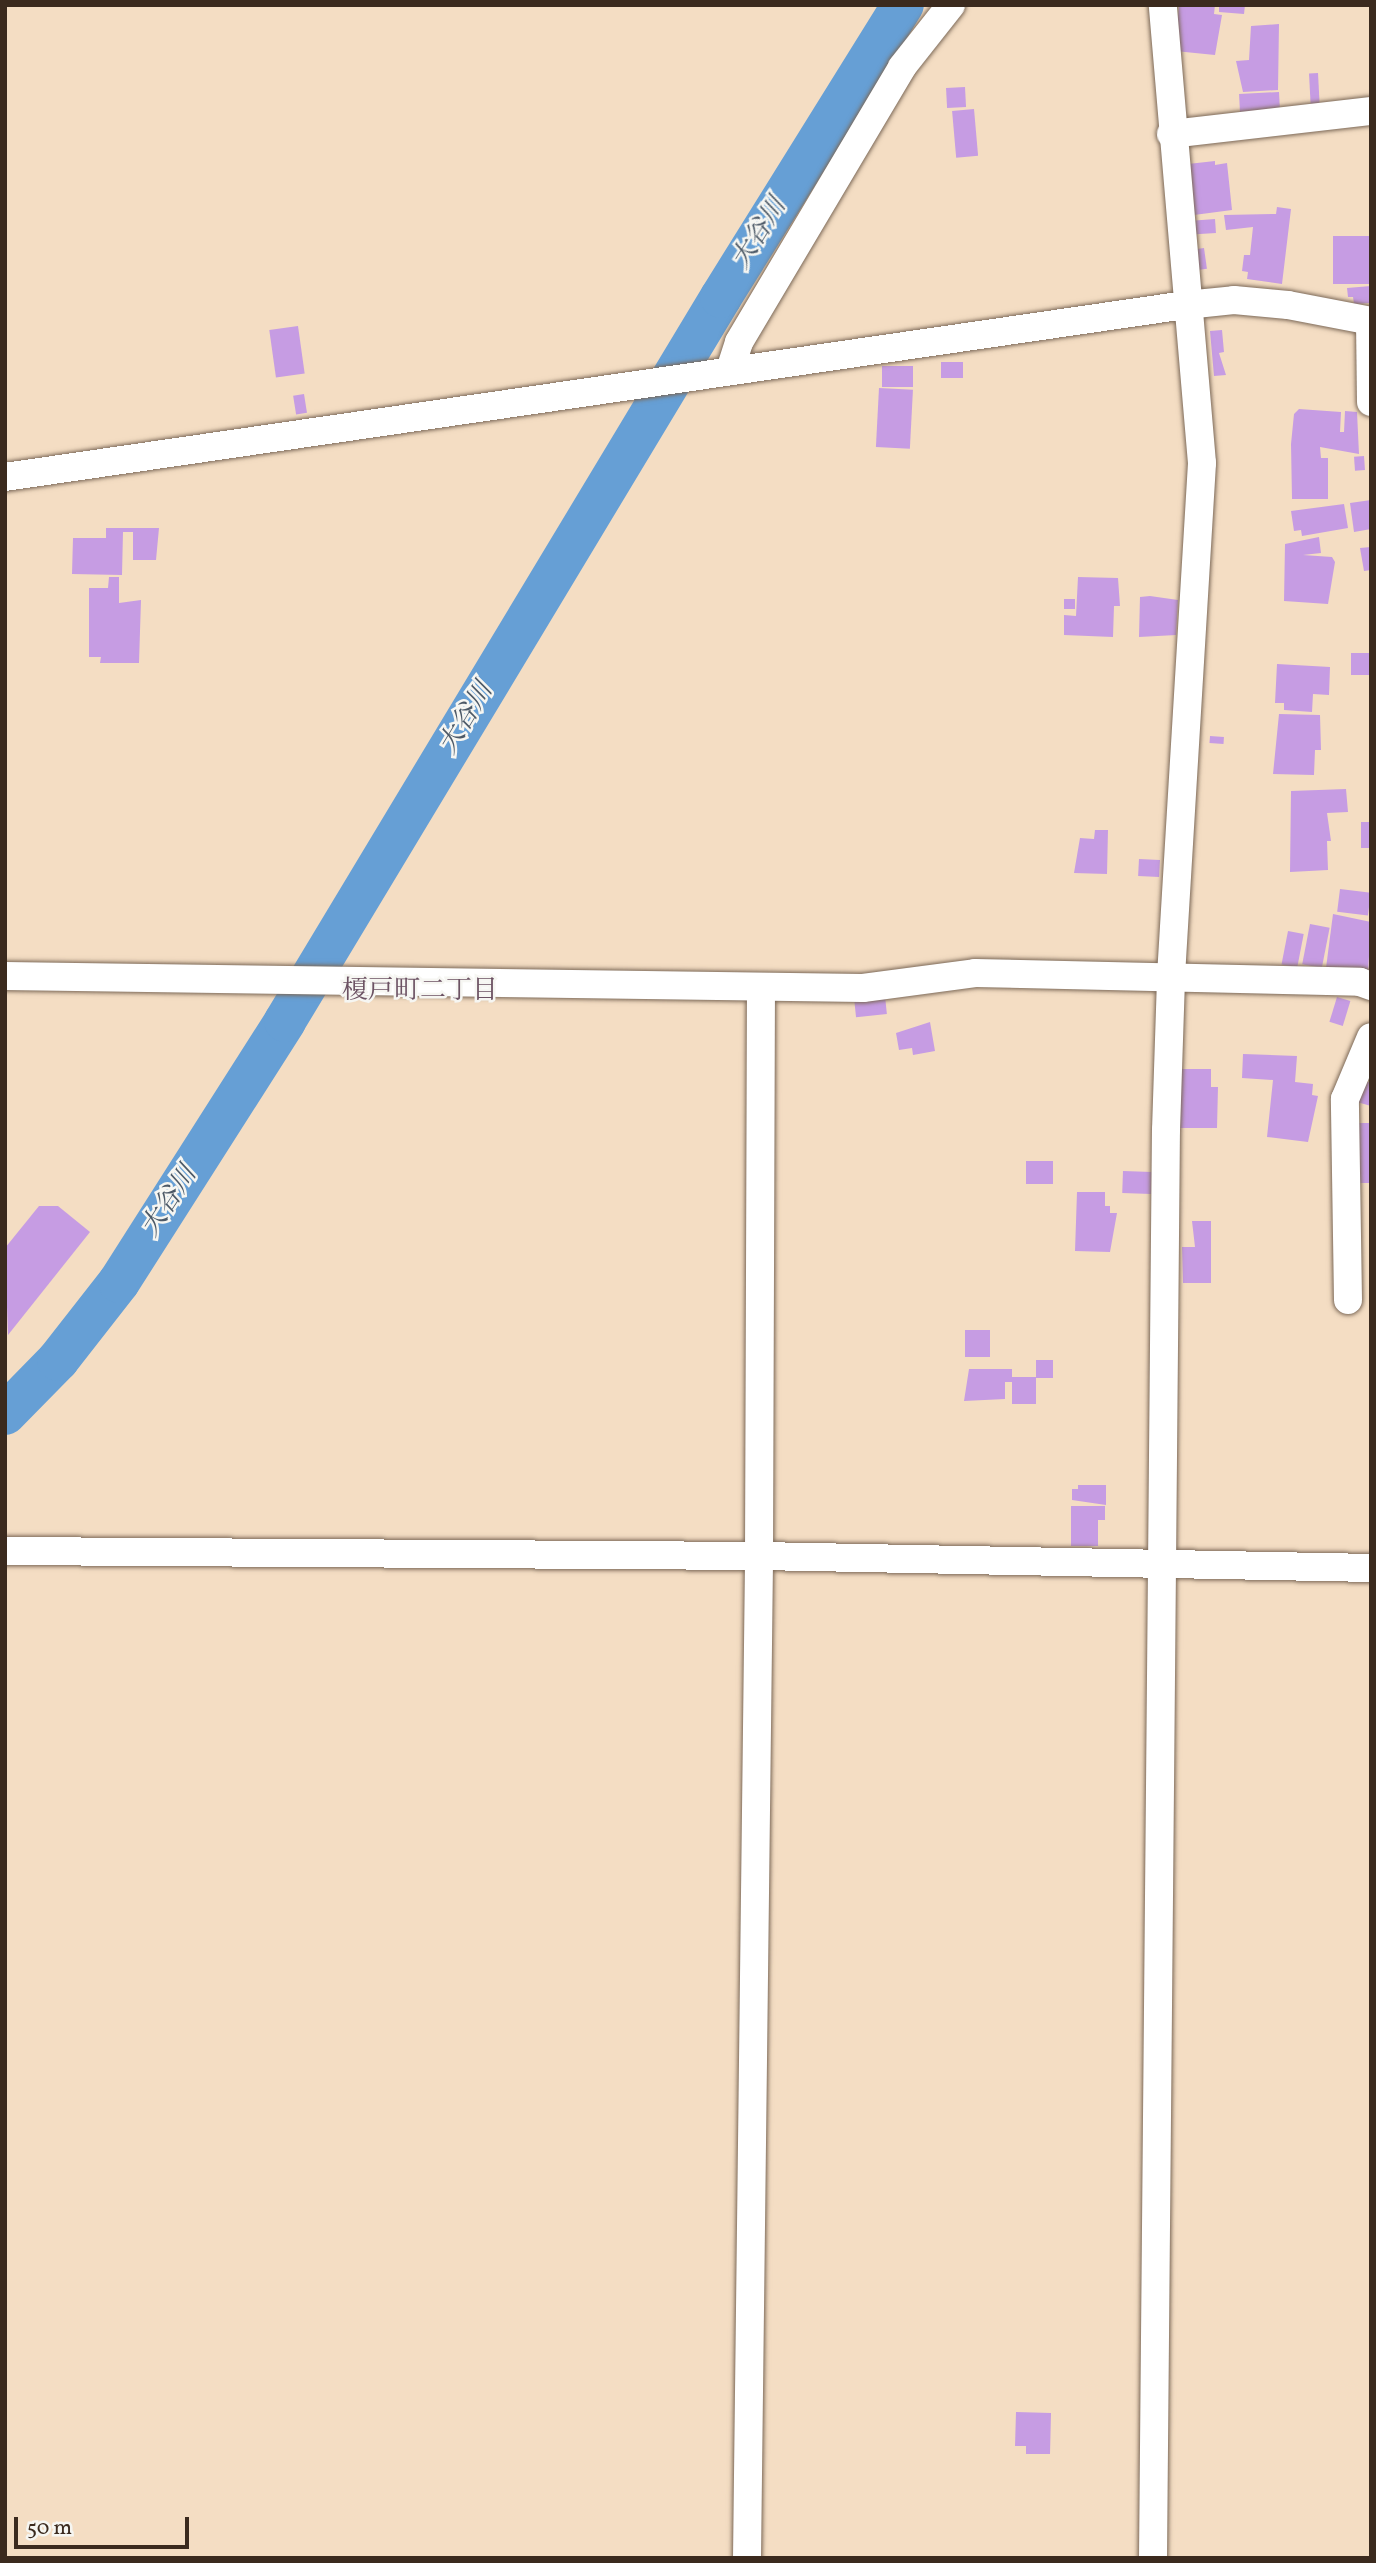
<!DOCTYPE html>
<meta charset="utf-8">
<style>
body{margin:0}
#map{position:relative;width:1376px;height:2563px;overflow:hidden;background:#f4ddc3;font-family:Vollkorn,"Noto Serif JP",serif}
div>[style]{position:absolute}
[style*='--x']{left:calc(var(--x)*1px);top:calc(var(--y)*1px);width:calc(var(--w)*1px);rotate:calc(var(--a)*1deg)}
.river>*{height:42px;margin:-21px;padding:0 21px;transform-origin:21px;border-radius:21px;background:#669fd5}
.building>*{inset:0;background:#c69ce3;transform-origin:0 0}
.roads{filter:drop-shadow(0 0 2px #7c6958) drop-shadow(0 0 2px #7c6958)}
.minor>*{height:28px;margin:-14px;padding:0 14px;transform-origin:14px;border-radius:14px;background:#fff}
span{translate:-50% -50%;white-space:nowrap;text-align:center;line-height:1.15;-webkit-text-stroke:5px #f6f6f2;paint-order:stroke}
.water-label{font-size:26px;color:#4c5967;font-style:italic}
.neighbourhood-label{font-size:26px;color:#6c5263}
.frame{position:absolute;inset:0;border:7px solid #3b2a1e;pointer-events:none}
.scale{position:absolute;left:14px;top:2517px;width:175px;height:32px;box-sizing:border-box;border:4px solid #3b2a1e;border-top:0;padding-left:9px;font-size:21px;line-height:24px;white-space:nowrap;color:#3b2a1e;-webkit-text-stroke:5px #f6f6f2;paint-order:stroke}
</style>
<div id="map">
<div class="river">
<div style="--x:5;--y:1414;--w:76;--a:-45.5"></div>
<div style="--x:58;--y:1360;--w:99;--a:-52"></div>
<div style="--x:119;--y:1282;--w:309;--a:-57.5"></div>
<div style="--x:285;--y:1021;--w:845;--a:-58.94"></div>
<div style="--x:721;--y:297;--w:344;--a:-58.1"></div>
</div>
<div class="building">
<div style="clip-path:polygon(1179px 5px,1215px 5px,1214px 14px,1222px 15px,1215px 55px,1175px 51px)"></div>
<div style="clip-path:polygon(1219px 5px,1245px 5px,1244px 14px,1219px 12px)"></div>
<div style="clip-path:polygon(1279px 24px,1278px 90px,1243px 92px,1236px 61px,1249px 60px,1251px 26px)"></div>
<div style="left:1318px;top:73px;width:33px;height:9px;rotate:87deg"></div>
<div style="left:965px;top:87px;width:20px;height:19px;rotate:87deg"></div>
<div style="left:1279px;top:92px;width:22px;height:40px;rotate:87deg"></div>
<div style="left:974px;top:109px;width:47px;height:22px;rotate:85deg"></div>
<div style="clip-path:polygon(1215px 161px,1215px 165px,1227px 163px,1232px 210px,1194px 215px,1188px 164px)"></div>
<div style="clip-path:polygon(1277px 207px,1291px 209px,1282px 284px,1247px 279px,1248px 272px,1242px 271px,1244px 255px,1250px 255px,1253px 227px,1226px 230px,1224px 215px,1276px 214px)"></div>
<div style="left:1215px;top:219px;width:14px;height:20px;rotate:86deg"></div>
<div style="left:1371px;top:236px;width:48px;height:38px;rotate:90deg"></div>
<div style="left:1204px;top:248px;width:21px;height:9px;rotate:82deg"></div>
<div style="clip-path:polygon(1371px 286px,1371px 303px,1354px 304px,1353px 297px,1348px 297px,1347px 288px)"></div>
<div style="left:298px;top:326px;width:48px;height:29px;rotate:82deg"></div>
<div style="clip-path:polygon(1222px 330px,1224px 352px,1219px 353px,1226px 375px,1214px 376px,1210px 331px)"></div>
<div style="left:963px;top:362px;width:16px;height:22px;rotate:90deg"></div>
<div style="left:882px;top:366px;width:31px;height:21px"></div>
<div style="left:879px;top:388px;width:34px;height:59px;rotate:3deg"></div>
<div style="left:304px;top:394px;width:19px;height:11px;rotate:81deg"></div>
<div style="clip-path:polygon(1299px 409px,1341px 412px,1340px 432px,1344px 432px,1345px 411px,1357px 412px,1359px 454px,1320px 447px,1321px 458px,1328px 458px,1328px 499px,1292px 499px,1291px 444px,1294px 414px)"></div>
<div style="left:1364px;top:456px;width:14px;height:10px;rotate:86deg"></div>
<div style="clip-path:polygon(1371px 500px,1371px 529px,1354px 532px,1350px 503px)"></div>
<div style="clip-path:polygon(1344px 504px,1348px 528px,1302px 536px,1301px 530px,1294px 531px,1291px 511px)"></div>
<div style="clip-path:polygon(106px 528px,159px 528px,156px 560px,133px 560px,133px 532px,123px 532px,122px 575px,72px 574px,73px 538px,106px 538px)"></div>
<div style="clip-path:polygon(1319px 537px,1321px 553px,1303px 555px,1332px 557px,1335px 562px,1328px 604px,1284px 601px,1285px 544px)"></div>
<div style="clip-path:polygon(1371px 547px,1371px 570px,1364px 571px,1360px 548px)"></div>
<div style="clip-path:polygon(109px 577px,119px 577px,119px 603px,141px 600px,139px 663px,100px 663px,101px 657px,89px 657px,89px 588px,108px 588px)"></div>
<div style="clip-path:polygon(1078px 577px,1118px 578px,1120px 606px,1114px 606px,1113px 637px,1064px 635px,1064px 615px,1076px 616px)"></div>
<div style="clip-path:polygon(1150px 596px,1178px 600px,1176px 635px,1139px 637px,1140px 597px)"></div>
<div style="left:1064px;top:599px;width:11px;height:10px"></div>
<div style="left:1371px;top:653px;width:22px;height:20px;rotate:90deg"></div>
<div style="clip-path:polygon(1277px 664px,1330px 667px,1329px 695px,1313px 694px,1312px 712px,1284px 710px,1284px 703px,1275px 703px)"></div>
<div style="clip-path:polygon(1279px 714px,1320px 715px,1321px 750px,1315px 750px,1314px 775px,1273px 774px)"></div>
<div style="left:1210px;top:736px;width:14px;height:7px;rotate:4deg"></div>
<div style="clip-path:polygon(1346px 789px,1348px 812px,1327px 813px,1331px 841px,1327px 841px,1328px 870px,1290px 872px,1291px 791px)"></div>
<div style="left:1361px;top:822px;width:10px;height:26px"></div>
<div style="clip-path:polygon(1095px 830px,1108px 830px,1107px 874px,1074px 873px,1080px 838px,1094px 839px)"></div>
<div style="left:1139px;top:859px;width:21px;height:17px;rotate:3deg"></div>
<div style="left:1340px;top:889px;width:31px;height:23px;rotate:7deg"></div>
<div style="clip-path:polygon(1333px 914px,1371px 922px,1368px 973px,1326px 968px)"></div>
<div style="left:1310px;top:924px;width:20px;height:41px;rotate:11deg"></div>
<div style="left:1288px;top:931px;width:16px;height:34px;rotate:11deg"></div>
<div style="left:885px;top:996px;width:18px;height:31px;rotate:84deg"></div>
<div style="left:1337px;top:997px;width:14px;height:26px;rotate:17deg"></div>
<div style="clip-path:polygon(930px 1022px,935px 1051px,913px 1055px,912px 1048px,899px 1050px,896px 1033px)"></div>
<div style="clip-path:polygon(1243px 1054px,1297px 1056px,1295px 1082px,1313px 1084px,1312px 1095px,1318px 1096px,1308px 1142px,1267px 1137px,1273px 1080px,1242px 1078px)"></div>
<div style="clip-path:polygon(1181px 1069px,1211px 1069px,1211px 1087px,1218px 1087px,1217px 1128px,1180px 1128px)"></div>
<div style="clip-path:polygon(1364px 1081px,1371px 1083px,1371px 1106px,1357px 1102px)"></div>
<div style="left:1355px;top:1123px;width:16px;height:60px"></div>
<div style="left:1026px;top:1161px;width:27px;height:23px"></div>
<div style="left:1123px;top:1171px;width:29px;height:22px;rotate:2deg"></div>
<div style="clip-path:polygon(1077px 1192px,1105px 1192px,1105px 1206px,1110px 1206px,1110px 1213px,1117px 1213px,1110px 1252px,1075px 1251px)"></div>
<div style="clip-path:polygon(39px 1206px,58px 1206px,90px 1232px,8px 1335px,5px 1248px)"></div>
<div style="clip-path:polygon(1192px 1221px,1211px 1221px,1211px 1283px,1183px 1283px,1182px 1247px,1195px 1247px)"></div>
<div style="left:965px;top:1330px;width:25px;height:27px"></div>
<div style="left:1036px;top:1360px;width:17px;height:18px"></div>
<div style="clip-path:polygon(969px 1369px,1012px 1369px,1012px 1377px,1036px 1377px,1036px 1404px,1012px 1404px,1012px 1382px,1005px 1382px,1005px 1399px,964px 1401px)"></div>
<div style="clip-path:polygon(1078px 1485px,1106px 1485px,1106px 1505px,1072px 1500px,1072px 1489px,1078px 1489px)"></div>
<div style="clip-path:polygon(1071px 1506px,1105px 1506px,1105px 1520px,1098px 1520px,1098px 1546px,1071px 1546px)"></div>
<div style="clip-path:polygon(1016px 2412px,1051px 2413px,1050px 2454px,1026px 2454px,1026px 2446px,1015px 2446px)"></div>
</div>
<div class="roads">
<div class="minor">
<div style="--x:1171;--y:134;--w:201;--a:-6.6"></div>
<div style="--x:1370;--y:321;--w:81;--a:89.3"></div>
<div style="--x:730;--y:370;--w:29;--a:-72"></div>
<div style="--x:739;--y:342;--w:320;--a:-59.3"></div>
<div style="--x:902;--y:67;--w:79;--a:-51.7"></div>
<div style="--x:5;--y:477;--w:1193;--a:-8.29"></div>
<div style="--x:1186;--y:305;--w:48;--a:-5.9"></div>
<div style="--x:1234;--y:300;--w:54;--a:5.3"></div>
<div style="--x:1288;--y:305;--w:85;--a:10.9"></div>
<div style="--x:5;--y:976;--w:858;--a:0.8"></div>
<div style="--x:863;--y:988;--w:113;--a:-7.6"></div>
<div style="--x:975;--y:973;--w:385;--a:1.3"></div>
<div style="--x:1360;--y:982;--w:12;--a:20"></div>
<div style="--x:1348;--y:1300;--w:201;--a:-90.9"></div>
<div style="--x:1345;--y:1099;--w:67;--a:-67.2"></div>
<div style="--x:5;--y:1551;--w:754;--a:0.38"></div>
<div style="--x:759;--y:1556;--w:612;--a:1.12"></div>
<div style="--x:747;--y:2558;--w:1002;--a:-89.31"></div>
<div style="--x:759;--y:1556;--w:569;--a:-89.8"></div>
<div style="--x:1153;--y:2558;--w:1428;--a:-89.48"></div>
<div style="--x:1166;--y:1130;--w:154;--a:-88.1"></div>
<div style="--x:1171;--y:976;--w:514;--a:-86.54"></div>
<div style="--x:1202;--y:463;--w:460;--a:-94.9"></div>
</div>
</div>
<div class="water-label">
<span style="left:760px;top:234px;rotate:-58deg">大谷川</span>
<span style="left:467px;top:719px;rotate:-59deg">大谷川</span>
<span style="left:170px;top:1202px;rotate:-57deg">大谷川</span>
</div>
<div class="neighbourhood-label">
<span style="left:420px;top:992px">榎戸町二丁目</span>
</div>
<div class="frame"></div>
<div class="scale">50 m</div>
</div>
